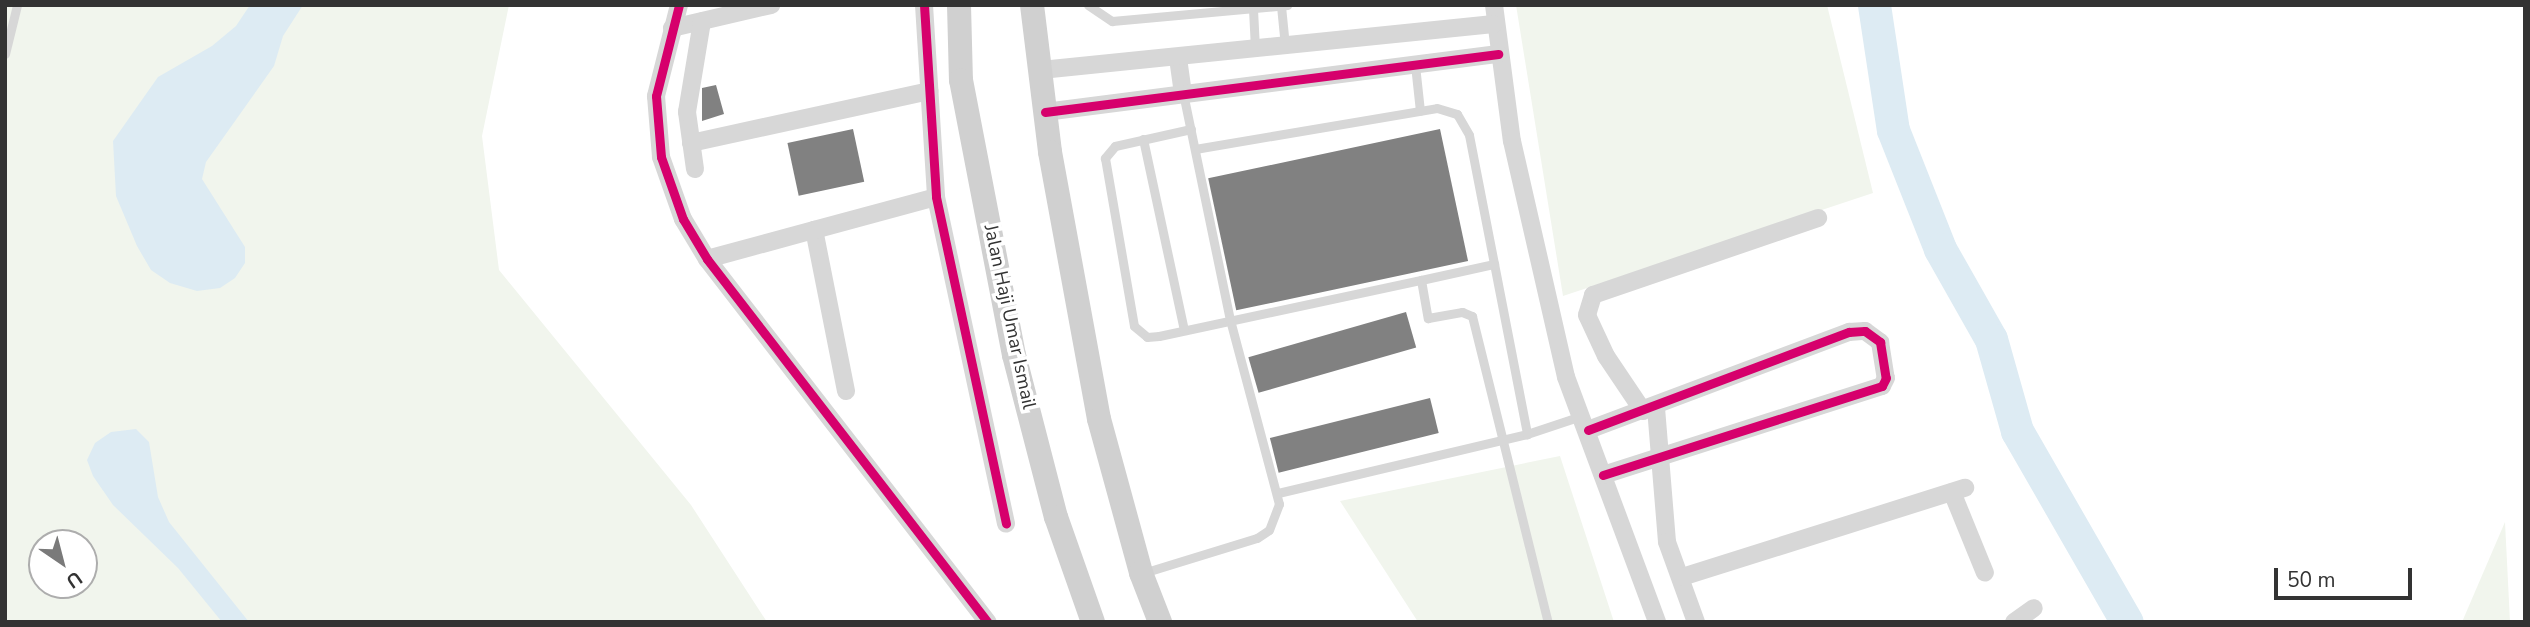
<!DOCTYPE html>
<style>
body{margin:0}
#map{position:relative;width:2530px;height:627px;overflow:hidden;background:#fff;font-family:"Nunito Sans",sans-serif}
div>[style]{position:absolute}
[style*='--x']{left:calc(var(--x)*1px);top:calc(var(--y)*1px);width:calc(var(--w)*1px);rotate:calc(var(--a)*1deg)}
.green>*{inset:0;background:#f1f5ed}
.water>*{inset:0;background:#ddebf3}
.river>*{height:33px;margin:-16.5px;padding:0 16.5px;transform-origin:16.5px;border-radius:16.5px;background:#ddebf3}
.building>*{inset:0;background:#818181;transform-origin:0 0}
.lane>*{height:9px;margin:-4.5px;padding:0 4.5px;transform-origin:4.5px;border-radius:4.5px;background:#d7d7d7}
.street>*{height:18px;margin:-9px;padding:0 9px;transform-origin:9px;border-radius:9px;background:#d7d7d7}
.secondary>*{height:24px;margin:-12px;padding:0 12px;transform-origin:12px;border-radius:12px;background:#d0d0d0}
.cycleway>*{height:9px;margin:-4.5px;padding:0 4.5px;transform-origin:4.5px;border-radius:4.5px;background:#d6006c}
span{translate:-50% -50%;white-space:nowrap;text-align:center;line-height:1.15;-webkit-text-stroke:7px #fff;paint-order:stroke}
.street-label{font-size:19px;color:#333}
.frame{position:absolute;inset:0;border:7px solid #333;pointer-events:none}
.north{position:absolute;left:28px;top:529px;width:70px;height:70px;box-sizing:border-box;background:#fff;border:2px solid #adadad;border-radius:50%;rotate:145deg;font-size:19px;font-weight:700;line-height:28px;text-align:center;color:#333}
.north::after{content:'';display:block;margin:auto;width:24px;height:32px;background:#7a7a7a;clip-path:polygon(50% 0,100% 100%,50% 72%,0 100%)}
.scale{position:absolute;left:2274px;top:568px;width:138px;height:32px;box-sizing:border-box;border:4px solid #333;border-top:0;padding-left:9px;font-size:21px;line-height:24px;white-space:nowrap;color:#333;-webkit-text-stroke:5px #fff;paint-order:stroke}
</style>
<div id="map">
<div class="green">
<div style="clip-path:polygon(evenodd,5px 5px,509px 5px,482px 136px,499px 270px,691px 505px,767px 622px,5px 622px,5px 5px,42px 543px,84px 543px,84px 585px,42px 585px,42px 543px)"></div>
<div style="clip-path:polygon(1516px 5px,1827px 5px,1873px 193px,1563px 296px)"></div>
<div style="clip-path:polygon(1560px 456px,1614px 622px,1418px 622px,1340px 501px)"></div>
<div style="clip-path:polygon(2505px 522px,2510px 622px,2462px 622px)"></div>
</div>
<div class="water">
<div style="clip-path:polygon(250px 5px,303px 5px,283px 36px,274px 66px,206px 162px,202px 179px,245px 247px,245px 263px,235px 278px,220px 288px,197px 291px,170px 283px,151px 270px,137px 246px,116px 196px,113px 141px,158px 77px,212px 46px,236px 26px)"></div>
<div style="clip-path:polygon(136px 429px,149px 442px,158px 497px,169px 522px,249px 622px,222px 622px,178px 568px,113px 505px,93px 476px,87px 460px,95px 443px,111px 432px)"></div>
</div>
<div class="river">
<div style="--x:1874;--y:5;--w:126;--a:81.4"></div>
<div style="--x:1893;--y:130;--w:128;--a:68.4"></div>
<div style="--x:1940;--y:249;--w:103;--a:60.5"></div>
<div style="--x:1991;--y:339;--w:96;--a:74.2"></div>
<div style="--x:2017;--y:431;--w:220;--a:60.1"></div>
</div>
<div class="building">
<div style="clip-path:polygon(716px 85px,724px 114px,702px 121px,702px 88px)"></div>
<div style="left:853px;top:129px;width:54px;height:67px;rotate:78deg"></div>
<div style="left:1440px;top:129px;width:135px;height:237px;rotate:78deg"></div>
<div style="left:1406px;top:312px;width:37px;height:164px;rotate:74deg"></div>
<div style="left:1430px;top:398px;width:36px;height:165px;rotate:76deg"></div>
</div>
<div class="lane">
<div style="--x:1088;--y:5;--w:29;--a:34"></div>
<div style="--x:1112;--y:21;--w:176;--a:-5.2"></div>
<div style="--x:1281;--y:6;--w:40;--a:84.3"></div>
<div style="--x:1253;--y:9;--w:40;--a:87.1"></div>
<div style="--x:5;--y:54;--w:50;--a:-76.2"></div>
<div style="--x:1415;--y:65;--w:46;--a:83.8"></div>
<div style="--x:1191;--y:129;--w:78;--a:167.4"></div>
<div style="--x:1115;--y:146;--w:16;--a:130"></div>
<div style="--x:1105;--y:158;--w:170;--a:80.2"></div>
<div style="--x:1134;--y:326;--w:17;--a:40"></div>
<div style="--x:1147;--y:337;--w:12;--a:-5"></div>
<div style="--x:1159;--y:336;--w:268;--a:-12.1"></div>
<div style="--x:1421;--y:280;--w:39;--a:80"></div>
<div style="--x:1428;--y:318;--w:35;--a:-10"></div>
<div style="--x:1462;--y:312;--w:11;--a:22"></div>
<div style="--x:1472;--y:316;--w:315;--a:76.1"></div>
<div style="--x:1143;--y:139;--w:195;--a:77.9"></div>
<div style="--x:1195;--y:149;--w:245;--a:-9.6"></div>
<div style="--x:1437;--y:108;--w:21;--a:17"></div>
<div style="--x:1457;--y:114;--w:24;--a:60"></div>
<div style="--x:1469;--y:135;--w:305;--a:79"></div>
<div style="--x:1421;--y:280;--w:75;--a:-12.4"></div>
<div style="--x:1278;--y:493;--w:256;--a:-13.3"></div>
<div style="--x:1527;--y:434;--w:57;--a:-18.4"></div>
<div style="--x:1143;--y:573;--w:119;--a:-17.1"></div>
<div style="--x:1257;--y:538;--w:14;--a:-34"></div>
<div style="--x:1269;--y:530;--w:28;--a:-69"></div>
<div style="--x:1279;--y:504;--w:190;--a:-104.9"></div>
<div style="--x:1230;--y:320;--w:231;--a:-101.7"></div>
</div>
<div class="street">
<div style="--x:679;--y:5;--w:94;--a:104.2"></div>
<div style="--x:656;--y:96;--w:61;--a:85.3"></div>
<div style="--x:661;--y:157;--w:66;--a:70.5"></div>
<div style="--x:683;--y:219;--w:47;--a:59"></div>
<div style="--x:707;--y:259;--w:459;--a:52.3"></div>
<div style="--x:924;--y:5;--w:192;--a:86.4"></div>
<div style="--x:936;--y:197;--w:334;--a:77.9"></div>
<div style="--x:1494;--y:5;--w:137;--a:82.5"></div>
<div style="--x:1512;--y:141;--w:242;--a:77.1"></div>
<div style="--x:1566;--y:377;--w:261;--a:69.6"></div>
<div style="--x:672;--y:28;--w:102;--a:-13.1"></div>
<div style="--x:1178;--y:58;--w:36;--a:82"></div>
<div style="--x:1041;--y:70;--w:455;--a:-5.8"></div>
<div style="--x:1045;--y:112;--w:457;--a:-7.3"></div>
<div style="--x:691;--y:143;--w:244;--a:-12.3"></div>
<div style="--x:695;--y:169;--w:58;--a:-98"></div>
<div style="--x:687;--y:112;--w:92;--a:-80.6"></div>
<div style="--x:707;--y:259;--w:111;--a:-15.2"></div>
<div style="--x:846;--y:391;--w:164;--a:-101.2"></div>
<div style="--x:814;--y:230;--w:126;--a:-15.1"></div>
<div style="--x:1656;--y:408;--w:134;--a:85.3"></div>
<div style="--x:1667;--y:542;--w:85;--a:70.1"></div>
<div style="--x:1643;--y:411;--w:66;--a:-123.9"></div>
<div style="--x:1606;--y:356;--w:45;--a:-114.9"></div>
<div style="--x:1587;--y:315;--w:21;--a:-73"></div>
<div style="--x:1593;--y:295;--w:238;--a:-18.9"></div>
<div style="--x:1588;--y:430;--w:279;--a:-20.6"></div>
<div style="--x:1849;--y:332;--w:16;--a:-4"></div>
<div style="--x:1865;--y:331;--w:19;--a:36"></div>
<div style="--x:1880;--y:342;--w:36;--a:81"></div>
<div style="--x:1886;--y:378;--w:9;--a:117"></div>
<div style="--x:1882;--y:386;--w:293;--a:162.3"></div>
<div style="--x:1952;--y:492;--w:87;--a:67.8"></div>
<div style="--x:1682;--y:577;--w:297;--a:-17.5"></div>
<div style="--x:2014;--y:622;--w:24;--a:-35"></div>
</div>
<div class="secondary">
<div style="--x:959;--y:5;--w:75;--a:88.5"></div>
<div style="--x:961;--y:80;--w:280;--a:79.1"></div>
<div style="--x:1014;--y:355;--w:167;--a:75.5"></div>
<div style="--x:1056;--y:517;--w:111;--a:70.6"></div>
<div style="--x:1032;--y:5;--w:148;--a:83"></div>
<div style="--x:1050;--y:152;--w:271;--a:79.6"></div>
<div style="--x:1099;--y:419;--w:160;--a:74.7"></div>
<div style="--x:1141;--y:573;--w:53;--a:68.8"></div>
</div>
<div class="cycleway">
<div style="--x:679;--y:5;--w:94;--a:104.2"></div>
<div style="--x:656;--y:96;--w:61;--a:85.3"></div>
<div style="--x:661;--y:157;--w:66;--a:70.5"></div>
<div style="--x:683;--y:219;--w:47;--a:59"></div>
<div style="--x:707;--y:259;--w:459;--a:52.3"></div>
<div style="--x:924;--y:5;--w:192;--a:86.4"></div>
<div style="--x:936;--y:197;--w:334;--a:77.9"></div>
<div style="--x:1045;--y:112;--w:457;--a:-7.3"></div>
<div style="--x:1588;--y:430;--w:279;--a:-20.6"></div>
<div style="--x:1849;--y:332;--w:16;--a:-4"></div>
<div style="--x:1865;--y:331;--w:19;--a:36"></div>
<div style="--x:1880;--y:342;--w:36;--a:81"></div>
<div style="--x:1886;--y:378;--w:9;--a:117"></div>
<div style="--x:1882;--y:386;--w:293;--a:162.3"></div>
</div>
<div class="street-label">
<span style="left:1009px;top:317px;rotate:78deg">Jalan Haji Umar Ismail</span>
</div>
<div class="frame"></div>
<div class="north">U</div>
<div class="scale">50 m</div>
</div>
